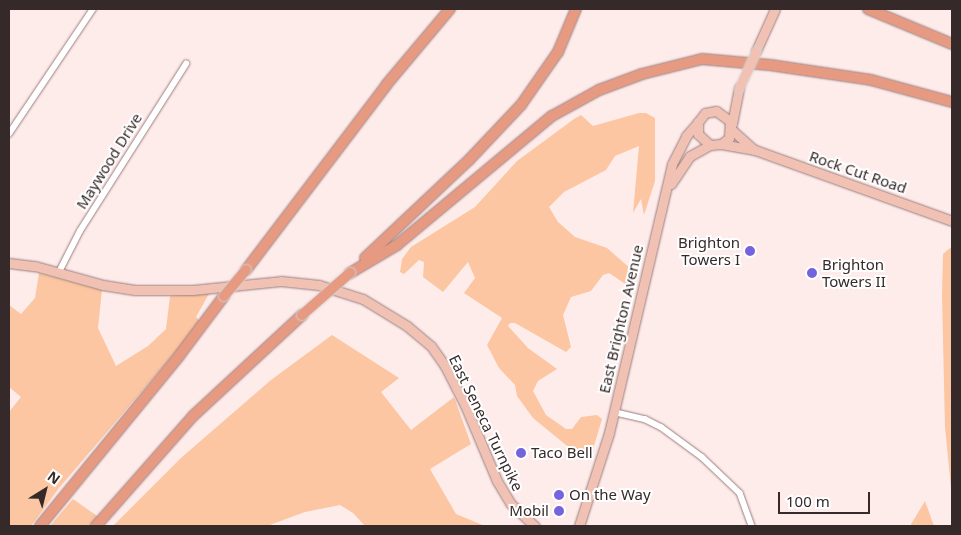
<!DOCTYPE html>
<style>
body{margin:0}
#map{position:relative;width:961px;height:535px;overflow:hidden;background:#feeceb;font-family:"Noto Sans",sans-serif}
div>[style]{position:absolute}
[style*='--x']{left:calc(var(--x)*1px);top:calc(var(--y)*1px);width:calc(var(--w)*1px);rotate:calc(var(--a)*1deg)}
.green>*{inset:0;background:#fbc6a1}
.roads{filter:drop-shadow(0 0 1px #997f7e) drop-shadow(0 0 1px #997f7e)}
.minor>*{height:5.5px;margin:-2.75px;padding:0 2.75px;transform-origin:2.75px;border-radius:2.75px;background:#fff}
.primary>*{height:9px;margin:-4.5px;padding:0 4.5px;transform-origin:4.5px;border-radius:4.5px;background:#f1c2b4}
.motorway>*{height:10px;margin:-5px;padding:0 5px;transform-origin:5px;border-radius:5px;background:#e79a82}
.bridges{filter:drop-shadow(0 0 1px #d3d0d0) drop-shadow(0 0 1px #d3d0d0)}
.primary-bridge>*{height:9px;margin:-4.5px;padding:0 4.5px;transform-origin:4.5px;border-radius:4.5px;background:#f1c2b4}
.motorway-bridge>*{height:10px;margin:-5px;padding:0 5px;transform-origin:5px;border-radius:5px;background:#e79a82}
.dots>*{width:14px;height:14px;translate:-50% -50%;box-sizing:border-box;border:2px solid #fff;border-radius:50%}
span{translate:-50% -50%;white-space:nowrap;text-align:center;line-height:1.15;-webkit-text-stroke:4px #fff;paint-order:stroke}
.street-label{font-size:15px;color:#352a29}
.poi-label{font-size:15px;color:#352a29}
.right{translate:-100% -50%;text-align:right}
.left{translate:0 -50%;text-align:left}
.frame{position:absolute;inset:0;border:10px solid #352a29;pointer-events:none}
.north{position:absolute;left:20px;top:465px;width:50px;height:50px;-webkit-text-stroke:4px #fff;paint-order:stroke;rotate:36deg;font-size:14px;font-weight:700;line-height:20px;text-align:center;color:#352a29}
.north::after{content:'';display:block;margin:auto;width:18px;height:22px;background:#352a29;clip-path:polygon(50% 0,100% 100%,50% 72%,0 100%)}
.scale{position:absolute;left:778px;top:492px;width:92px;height:22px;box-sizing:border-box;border:2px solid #352a29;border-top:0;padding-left:6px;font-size:15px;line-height:18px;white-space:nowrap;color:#352a29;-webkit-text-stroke:4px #fff;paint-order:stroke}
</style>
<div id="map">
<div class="green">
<div style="clip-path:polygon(639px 113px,646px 113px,655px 118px,655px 181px,644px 215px,641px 199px,633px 213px,639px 146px,615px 156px,606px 170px,564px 192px,549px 207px,558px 222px,575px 237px,607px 248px,631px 269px,627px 285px,609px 273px,603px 275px,591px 291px,571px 297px,563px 315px,571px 347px,566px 352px,515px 323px,510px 323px,508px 326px,528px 348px,557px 369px,538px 381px,533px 391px,546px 415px,566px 429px,572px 429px,581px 417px,597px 415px,602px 419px,590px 459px,577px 454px,533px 418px,517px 396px,515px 385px,499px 368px,487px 345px,502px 318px,464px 293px,475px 278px,468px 262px,443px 292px,423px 277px,424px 262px,419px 260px,404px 274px,400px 272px,402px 259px,411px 247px,475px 207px,517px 161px,574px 119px,581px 115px,593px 126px)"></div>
<div style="clip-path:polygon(950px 248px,952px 249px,952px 498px,945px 427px,942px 295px,943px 254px)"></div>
<div style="clip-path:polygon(39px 273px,102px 290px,98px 328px,116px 366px,148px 346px,166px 329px,170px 296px,210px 292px,196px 317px,201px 322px,59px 488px,31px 526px,9px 526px,9px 412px,21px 397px,9px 387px,9px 305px,21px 314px,35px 298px)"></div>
<div style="clip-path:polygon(332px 335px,399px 378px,381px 392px,411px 430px,454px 397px,471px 444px,430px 469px,456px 514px,485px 526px,365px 526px,353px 513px,340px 505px,305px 512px,267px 526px,113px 526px,182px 457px,271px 380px)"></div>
<div style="clip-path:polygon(73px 499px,100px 518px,93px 526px,50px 526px)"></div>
<div style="clip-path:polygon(925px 501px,934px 526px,910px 526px)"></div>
</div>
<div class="roads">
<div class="minor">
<div style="--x:9;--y:134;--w:151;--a:-56.1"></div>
<div style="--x:58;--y:274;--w:48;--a:-62.9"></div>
<div style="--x:80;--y:231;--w:198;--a:-57.6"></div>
<div style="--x:614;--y:412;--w:32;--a:13"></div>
<div style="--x:645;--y:419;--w:18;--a:27"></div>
<div style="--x:661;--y:427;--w:51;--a:36.2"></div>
<div style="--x:702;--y:457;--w:52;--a:43.5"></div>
<div style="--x:740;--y:493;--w:35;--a:70"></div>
</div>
<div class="primary">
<div style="--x:756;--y:51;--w:46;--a:-65.7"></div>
<div style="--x:732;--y:124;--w:37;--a:-79"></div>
<div style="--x:732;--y:130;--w:30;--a:42"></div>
<div style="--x:721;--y:144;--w:35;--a:10"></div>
<div style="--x:755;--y:150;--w:209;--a:19.8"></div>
<div style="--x:671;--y:184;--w:34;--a:-56"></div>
<div style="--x:690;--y:156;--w:23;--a:-29"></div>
<div style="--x:710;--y:145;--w:11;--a:-5"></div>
<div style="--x:721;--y:144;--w:10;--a:-37"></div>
<div style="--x:729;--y:138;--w:17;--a:-87"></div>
<div style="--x:730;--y:121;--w:17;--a:-144"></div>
<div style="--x:716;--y:111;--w:11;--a:170"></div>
<div style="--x:705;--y:113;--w:11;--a:128"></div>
<div style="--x:698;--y:122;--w:12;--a:90"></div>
<div style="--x:698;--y:134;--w:16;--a:43"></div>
<div style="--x:9;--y:263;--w:26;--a:7"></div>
<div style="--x:35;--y:266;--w:71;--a:15.6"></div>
<div style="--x:103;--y:285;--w:32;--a:9"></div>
<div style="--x:135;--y:290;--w:58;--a:0"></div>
<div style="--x:193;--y:290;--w:88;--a:-5.8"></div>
<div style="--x:281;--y:281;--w:38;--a:6"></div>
<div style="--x:319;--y:285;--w:46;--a:17.7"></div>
<div style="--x:363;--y:299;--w:52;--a:31.5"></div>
<div style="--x:407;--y:326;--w:31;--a:40"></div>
<div style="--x:431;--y:346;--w:24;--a:55"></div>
<div style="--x:445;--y:366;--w:44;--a:62.9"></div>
<div style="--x:465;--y:405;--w:82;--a:67.2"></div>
<div style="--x:497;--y:481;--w:27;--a:59"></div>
<div style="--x:511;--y:504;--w:33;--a:43"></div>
<div style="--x:579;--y:526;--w:98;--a:-72.1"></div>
<div style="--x:609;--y:433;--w:276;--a:-76.8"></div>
<div style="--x:672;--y:164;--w:31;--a:-63"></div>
<div style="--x:686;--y:136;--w:18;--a:-49"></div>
</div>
<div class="motorway">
<div style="--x:868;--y:9;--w:91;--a:22.6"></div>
<div style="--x:365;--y:258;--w:143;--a:-43.3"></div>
<div style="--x:469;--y:160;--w:76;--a:-46.6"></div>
<div style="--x:521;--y:105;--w:65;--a:-55.1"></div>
<div style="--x:558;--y:52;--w:47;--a:-67.3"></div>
<div style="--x:246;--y:270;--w:233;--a:-52.8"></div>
<div style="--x:387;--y:84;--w:98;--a:-50"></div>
<div style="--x:350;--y:273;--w:55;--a:-30.8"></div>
<div style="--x:397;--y:245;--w:202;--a:-39.8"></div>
<div style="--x:552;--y:116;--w:54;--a:-29"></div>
<div style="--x:599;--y:90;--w:46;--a:-20.4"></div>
<div style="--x:642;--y:74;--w:62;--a:-14"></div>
<div style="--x:702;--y:59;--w:68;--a:5"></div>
<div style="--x:770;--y:65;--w:102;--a:8.4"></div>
<div style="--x:871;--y:80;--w:84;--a:15.2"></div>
<div style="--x:40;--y:526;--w:220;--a:-50.7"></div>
<div style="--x:179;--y:356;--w:75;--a:-53.1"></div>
<div style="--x:96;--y:526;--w:147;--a:-48.6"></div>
<div style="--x:193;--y:416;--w:149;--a:-42.8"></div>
</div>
</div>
<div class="bridges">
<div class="primary-bridge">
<div style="--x:739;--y:88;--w:41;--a:-65.3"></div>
</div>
<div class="motorway-bridge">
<div style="--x:224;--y:296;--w:34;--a:-50"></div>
<div style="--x:302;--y:315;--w:64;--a:-41.2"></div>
</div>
</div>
<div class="dots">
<div style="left:750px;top:251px;background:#7563dd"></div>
<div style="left:812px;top:273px;background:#7563dd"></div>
<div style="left:521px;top:453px;background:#7563dd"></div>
<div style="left:559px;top:495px;background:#7563dd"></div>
<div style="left:559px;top:511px;background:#7563dd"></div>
</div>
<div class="street-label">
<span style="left:109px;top:161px;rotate:-58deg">Maywood Drive</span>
<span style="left:858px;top:172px;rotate:19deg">Rock Cut Road</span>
<span style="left:621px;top:319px;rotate:-77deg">East Brighton Avenue</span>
<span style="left:486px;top:423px;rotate:64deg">East Seneca Turnpike</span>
</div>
<div class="poi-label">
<span class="right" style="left:740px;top:251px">Brighton<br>Towers I</span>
<span class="left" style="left:822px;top:273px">Brighton<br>Towers II</span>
<span class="left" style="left:531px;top:453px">Taco Bell</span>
<span class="left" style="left:569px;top:495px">On the Way</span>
<span class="right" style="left:549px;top:511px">Mobil</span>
</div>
<div class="frame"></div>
<div class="north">N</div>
<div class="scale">100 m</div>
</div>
